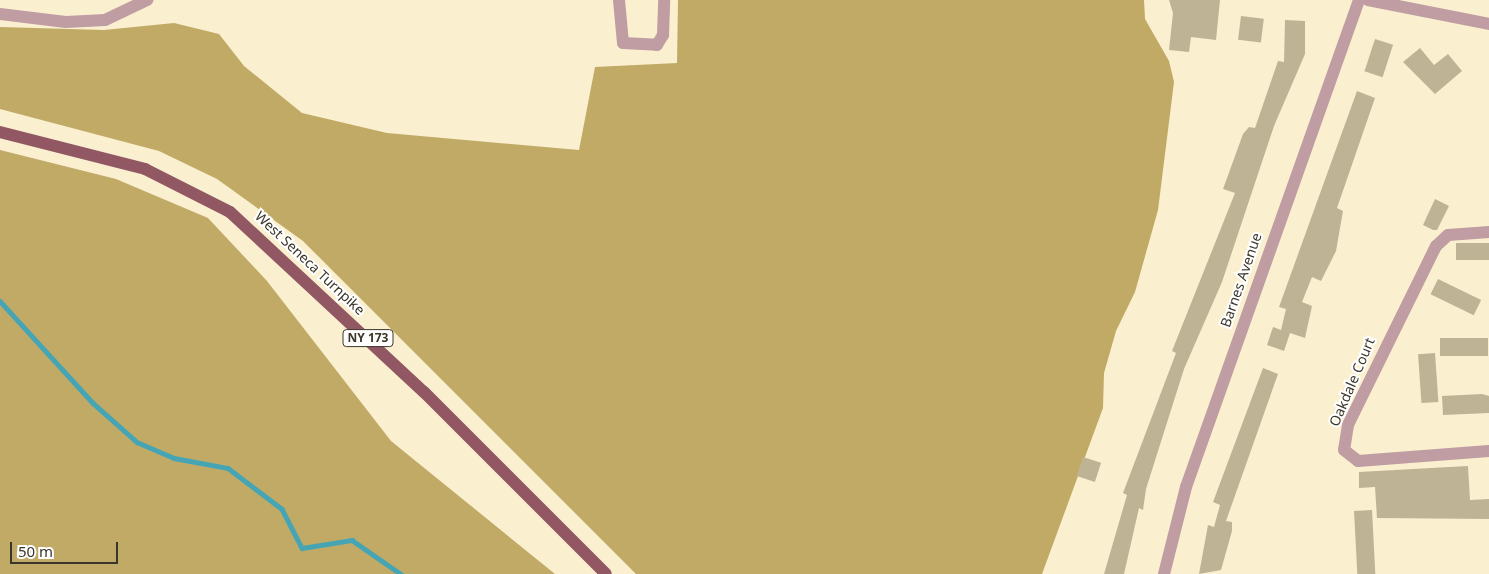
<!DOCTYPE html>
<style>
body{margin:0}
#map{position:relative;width:1489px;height:574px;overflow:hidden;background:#faefcf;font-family:"Noto Sans",sans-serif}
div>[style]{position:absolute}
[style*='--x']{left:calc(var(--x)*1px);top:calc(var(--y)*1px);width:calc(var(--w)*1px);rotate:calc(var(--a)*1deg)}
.forest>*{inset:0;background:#c0aa66}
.stream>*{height:4.5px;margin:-2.25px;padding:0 2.25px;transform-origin:2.25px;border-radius:2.25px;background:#46a5b5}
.building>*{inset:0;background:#beb495;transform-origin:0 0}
.minor>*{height:12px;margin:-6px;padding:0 6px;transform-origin:6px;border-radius:6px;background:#bf9da2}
.major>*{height:12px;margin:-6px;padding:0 6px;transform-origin:6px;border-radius:6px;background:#915763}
span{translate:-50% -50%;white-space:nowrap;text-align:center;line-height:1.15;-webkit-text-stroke:4px #fff;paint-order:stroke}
.shield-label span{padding:1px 4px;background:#fff;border:1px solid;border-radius:4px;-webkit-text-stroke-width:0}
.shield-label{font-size:12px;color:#3a3629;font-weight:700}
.street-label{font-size:14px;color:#3a3629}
.scale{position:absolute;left:10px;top:542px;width:108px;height:22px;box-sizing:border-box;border:2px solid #3a3629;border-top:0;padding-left:6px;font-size:15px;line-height:18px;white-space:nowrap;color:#3a3629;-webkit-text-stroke:4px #fff;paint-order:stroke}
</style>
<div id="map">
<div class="forest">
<div style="clip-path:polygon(678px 0,1144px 0,1145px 19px,1169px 61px,1174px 82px,1158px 210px,1135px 292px,1116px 331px,1104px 373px,1103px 408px,1042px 574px,636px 574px,303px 241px,217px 179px,159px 151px,0 109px,0 27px,104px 30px,174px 23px,219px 34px,244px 66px,302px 113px,387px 133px,579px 150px,595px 67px,677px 63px)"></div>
<div style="clip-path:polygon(0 150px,116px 179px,208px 218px,267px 281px,391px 441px,555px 574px,0 574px)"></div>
</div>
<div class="stream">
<div style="--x:0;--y:301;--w:138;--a:47.6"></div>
<div style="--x:93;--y:403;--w:59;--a:41.6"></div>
<div style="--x:137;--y:442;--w:40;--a:23.4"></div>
<div style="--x:174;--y:458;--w:55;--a:10.5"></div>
<div style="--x:228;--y:468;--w:68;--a:37.2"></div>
<div style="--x:282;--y:509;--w:44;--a:62.9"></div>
<div style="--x:302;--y:548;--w:51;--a:-9.1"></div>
<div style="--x:352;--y:540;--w:60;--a:34.8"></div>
</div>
<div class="building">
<div style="clip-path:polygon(1169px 0,1220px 0,1216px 40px,1191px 37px,1189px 52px,1169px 50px,1173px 13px)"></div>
<div style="left:1241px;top:16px;width:23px;height:24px;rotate:7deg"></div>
<div style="clip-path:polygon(1285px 20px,1305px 21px,1305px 54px,1274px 126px,1222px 282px,1184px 369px,1146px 489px,1143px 510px,1139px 508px,1124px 574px,1104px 574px,1127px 495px,1123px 493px,1176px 353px,1172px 351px,1235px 193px,1223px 189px,1243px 134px,1249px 127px,1255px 128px,1278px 61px,1284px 62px)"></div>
<div style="left:1375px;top:39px;width:19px;height:34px;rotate:18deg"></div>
<div style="clip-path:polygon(1420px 48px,1434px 65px,1448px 54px,1462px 71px,1435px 94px,1403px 62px)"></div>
<div style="clip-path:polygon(1357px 91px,1375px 98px,1337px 208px,1343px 211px,1336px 251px,1321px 281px,1312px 277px,1302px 302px,1312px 306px,1305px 338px,1290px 333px,1284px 351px,1267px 345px,1273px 327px,1281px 330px,1286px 309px,1279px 307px)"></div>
<div style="clip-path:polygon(1435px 199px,1449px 206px,1437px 230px,1433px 230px,1423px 225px)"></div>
<div style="left:1489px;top:243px;width:17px;height:33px;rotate:90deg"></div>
<div style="left:1438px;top:279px;width:48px;height:17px;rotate:26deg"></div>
<div style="left:1488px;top:338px;width:18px;height:48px;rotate:90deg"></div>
<div style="left:1435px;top:353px;width:49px;height:17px;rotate:86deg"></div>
<div style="clip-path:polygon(1263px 368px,1278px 374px,1226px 521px,1232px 522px,1232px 531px,1221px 570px,1199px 574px,1208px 525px,1214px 527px,1220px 505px,1213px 502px)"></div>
<div style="clip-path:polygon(1482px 394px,1489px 396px,1489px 413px,1443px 415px,1442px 396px)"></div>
<div style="left:1083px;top:457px;width:19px;height:20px;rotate:18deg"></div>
<div style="clip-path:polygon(1468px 466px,1470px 500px,1489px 499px,1489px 519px,1377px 518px,1375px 487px,1359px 488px,1359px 472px)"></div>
<div style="left:1372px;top:510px;width:64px;height:18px;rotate:87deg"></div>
</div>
<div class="minor">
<div style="--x:619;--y:0;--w:43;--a:84.7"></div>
<div style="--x:623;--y:43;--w:34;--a:3"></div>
<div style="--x:657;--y:45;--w:12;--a:-59"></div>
<div style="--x:663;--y:35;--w:35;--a:-88"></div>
<div style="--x:1368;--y:0;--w:123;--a:11.2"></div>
<div style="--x:0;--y:14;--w:66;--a:6.9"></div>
<div style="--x:66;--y:22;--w:39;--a:-3"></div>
<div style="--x:105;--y:20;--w:47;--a:-25.5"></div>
<div style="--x:1489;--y:232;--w:41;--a:175.8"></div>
<div style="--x:1448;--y:235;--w:16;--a:137"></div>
<div style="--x:1436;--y:246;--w:199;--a:116.2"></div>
<div style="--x:1348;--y:425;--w:25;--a:99"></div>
<div style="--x:1344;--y:450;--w:18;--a:38"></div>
<div style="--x:1358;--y:461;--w:131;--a:-4.4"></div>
<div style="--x:1164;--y:574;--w:90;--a:-75.8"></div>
<div style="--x:1186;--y:487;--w:517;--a:-70.44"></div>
</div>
<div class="major">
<div style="--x:0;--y:132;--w:150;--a:14.3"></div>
<div style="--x:145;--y:169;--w:95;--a:26.8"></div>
<div style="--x:230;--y:212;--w:265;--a:42.9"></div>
<div style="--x:424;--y:392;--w:257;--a:45"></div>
</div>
<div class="shield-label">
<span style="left:368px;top:338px">NY 173</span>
</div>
<div class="street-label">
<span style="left:310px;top:263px;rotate:43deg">West Seneca Turnpike</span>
<span style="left:1241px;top:280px;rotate:-71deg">Barnes Avenue</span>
<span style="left:1352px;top:382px;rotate:-67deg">Oakdale Court</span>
</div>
<div class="scale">50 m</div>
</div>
